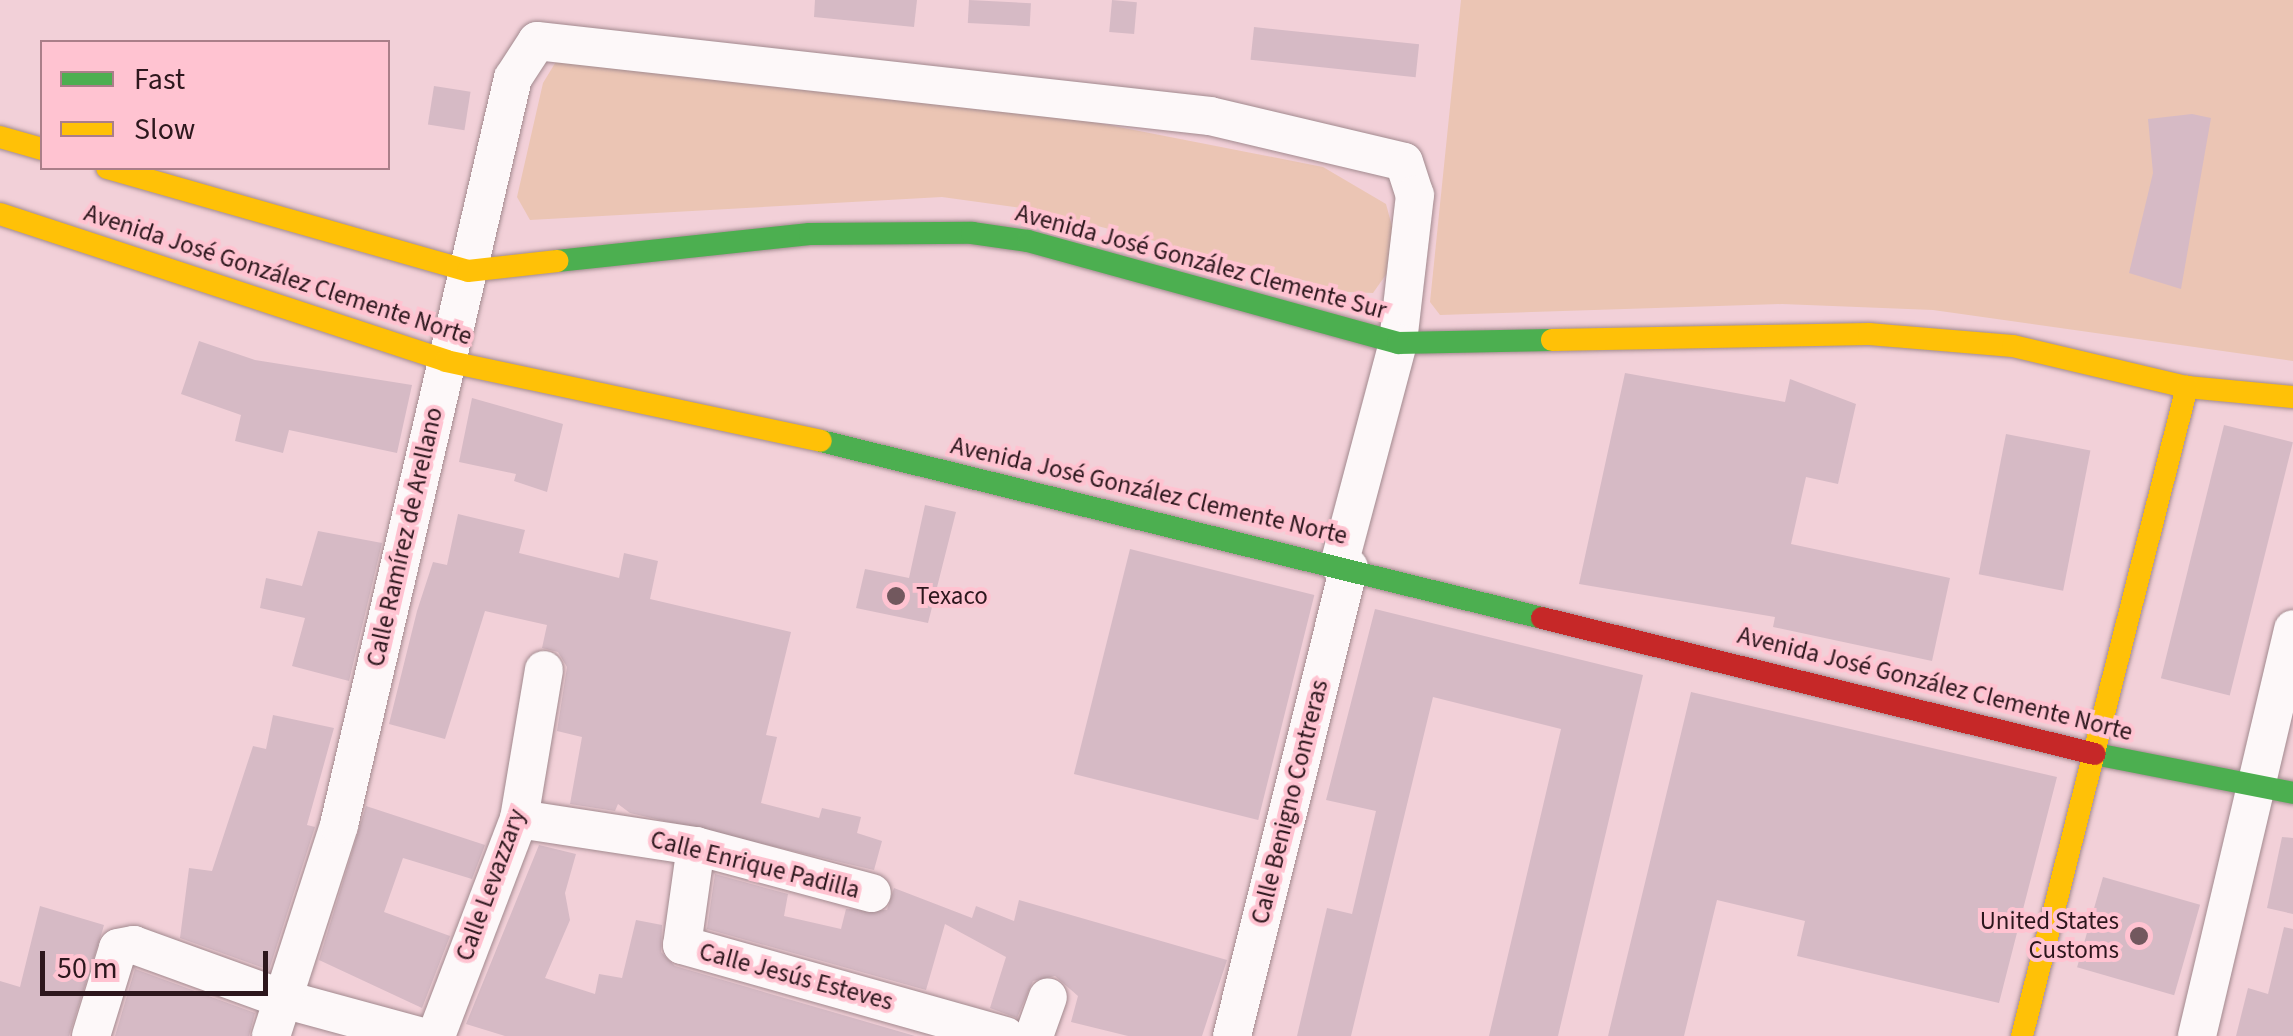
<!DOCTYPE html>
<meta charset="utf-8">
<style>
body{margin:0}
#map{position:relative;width:2293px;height:1036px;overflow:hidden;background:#f2d0d8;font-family:"Source Sans 3",sans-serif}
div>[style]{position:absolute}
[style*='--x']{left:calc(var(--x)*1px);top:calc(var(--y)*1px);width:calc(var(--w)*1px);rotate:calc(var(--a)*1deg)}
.green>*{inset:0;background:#ebc5b4}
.building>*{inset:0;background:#d6bac5;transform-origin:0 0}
.roads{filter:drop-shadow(0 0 2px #a28a8f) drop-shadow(0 0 2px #a28a8f)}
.street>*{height:38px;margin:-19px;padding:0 19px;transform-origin:19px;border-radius:19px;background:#fdf8f9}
.fast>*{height:22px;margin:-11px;padding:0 11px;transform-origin:11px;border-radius:11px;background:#4caf50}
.slow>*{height:22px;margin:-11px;padding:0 11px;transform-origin:11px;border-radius:11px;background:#ffc107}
.jam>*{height:22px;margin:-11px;padding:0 11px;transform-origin:11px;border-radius:11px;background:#c62828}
.dots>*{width:28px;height:28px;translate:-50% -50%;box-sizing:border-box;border:5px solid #ffc3d1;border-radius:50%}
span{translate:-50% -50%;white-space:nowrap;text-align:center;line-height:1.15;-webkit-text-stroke:8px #ffc3d1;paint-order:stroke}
.street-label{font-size:25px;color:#2d171d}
.poi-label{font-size:25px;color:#2d171d}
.left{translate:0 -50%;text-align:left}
.right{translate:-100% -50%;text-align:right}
.legend{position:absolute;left:40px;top:40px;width:350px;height:130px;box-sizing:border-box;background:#ffc3d1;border:2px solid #ab7e89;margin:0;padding:12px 18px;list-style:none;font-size:30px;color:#2d171d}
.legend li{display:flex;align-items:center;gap:20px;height:50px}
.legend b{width:50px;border:2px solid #ab7e89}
.scale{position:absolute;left:40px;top:951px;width:228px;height:45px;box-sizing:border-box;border:5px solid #2d171d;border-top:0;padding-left:12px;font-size:30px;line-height:35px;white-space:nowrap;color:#2d171d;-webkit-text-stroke:8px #ffc3d1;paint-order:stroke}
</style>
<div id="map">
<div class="green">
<div style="clip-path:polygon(1461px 0,2293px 0,2293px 361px,1933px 310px,1782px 304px,1440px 315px,1430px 302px)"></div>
<div style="clip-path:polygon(560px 55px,1022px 108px,1323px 167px,1386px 204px,1393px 230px,1387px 273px,1373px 293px,1348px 292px,1037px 210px,942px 197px,530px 220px,517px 197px,543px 83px)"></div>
</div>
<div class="building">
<div style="clip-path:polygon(815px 0,917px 0,914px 27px,814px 17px)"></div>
<div style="left:969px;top:0;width:62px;height:23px;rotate:3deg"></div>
<div style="left:1112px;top:0;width:25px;height:32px;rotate:5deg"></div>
<div style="left:1254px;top:27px;width:166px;height:33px;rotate:6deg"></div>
<div style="left:434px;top:86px;width:37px;height:39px;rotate:9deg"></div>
<div style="clip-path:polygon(2192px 114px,2211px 118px,2181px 289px,2129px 273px,2153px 173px,2148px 119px)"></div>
<div style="clip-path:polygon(199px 341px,255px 360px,412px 385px,397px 453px,289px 430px,283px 453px,235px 441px,241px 415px,181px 394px)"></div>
<div style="clip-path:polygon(1625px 373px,1785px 402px,1790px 379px,1856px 404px,1838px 484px,1806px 477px,1791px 544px,1950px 578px,1932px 661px,1773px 627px,1775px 617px,1579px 584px)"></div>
<div style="clip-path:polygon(472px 398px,563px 424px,547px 492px,514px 481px,516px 474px,459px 462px)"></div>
<div style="left:2224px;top:425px;width:71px;height:261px;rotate:14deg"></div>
<div style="left:2006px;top:434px;width:86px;height:143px;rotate:11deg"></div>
<div style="clip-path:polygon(925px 505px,956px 512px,928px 623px,856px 608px,865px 569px,909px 578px)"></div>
<div style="clip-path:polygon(458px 514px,525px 530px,519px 553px,619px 578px,624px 553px,658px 561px,650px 599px,791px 632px,766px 735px,777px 737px,761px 803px,819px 818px,822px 808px,861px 817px,857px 833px,882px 841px,874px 870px,630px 813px,618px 804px,615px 811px,570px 804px,582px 737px,557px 731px,567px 667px,558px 652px,542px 648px,547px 625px,485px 611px,445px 739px,389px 724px,417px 611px,433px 562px,447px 565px)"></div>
<div style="clip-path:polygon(318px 531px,382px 543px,349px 681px,292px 666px,305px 618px,260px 608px,266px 578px,302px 586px)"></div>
<div style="left:1130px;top:549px;width:190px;height:232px;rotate:14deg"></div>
<div style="clip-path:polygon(1375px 609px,1643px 675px,1558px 1036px,1489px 1036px,1561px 729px,1433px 697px,1351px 1036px,1297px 1036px,1327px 908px,1352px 914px,1376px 811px,1326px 800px)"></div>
<div style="clip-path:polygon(1691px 692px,2057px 777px,1999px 1003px,1797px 956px,1805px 921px,1717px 900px,1684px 1036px,1608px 1036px)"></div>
<div style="clip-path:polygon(273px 715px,334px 728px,307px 825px,315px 827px,269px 970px,180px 938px,189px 868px,212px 871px,253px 746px,266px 749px)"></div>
<div style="clip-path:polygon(366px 806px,485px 845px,472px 879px,403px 858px,384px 912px,450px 936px,422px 1008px,319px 960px)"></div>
<div style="clip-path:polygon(2282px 837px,2293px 838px,2293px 914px,2267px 908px)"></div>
<div style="clip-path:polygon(539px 845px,576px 854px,565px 893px,570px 920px,545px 978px,595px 994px,599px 974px,622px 978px,636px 920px,662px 925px,661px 952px,675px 966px,915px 1036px,505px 1036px,466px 1024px)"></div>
<div style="clip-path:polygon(715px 874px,788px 894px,784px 916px,841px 929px,846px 909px,887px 910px,894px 888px,972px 918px,976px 906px,1014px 921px,1019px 900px,1227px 960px,1202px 1036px,1128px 1036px,1071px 1022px,1078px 996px,1055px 976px,1033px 981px,1017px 1018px,990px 1008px,1006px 957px,945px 924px,926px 990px,707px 929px)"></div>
<div style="left:2103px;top:877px;width:101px;height:94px;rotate:16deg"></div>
<div style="clip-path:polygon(40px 906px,104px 925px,102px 932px,69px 1036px,0 1036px,0 981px,20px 987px)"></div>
<div style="clip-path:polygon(2284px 927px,2293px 929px,2293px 1036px,2236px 1036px,2248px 988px,2268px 994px)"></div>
<div style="clip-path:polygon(135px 969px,255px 1013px,249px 1036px,115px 1036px)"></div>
</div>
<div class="roads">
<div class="street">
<div style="--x:519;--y:819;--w:179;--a:8.7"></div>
<div style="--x:696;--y:846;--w:182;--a:15"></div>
<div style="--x:696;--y:846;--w:100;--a:98"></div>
<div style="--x:682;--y:945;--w:336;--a:15.7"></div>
<div style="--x:91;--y:1036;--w:92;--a:-72.9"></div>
<div style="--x:118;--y:948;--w:16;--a:-11"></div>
<div style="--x:134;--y:945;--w:158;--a:19.9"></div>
<div style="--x:283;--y:999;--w:141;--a:15.2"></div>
<div style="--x:271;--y:1036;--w:222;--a:-72.1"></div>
<div style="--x:339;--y:825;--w:767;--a:-76.89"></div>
<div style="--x:513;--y:78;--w:44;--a:-57"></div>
<div style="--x:537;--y:41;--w:677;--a:6.36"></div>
<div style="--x:1210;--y:116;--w:199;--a:13.3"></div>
<div style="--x:1404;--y:162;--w:35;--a:72"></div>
<div style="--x:1415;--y:195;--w:149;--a:96.6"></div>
<div style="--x:1398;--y:343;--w:229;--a:104.9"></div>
<div style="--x:436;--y:1036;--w:232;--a:-69.1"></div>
<div style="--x:519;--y:819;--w:151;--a:-80.5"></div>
<div style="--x:1034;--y:1036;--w:41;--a:-70.3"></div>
<div style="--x:1232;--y:1036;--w:483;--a:-76"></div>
<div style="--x:2197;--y:1036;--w:418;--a:-76.7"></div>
</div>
<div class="fast">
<div style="--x:557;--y:261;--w:254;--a:-6.1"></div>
<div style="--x:810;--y:234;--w:162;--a:-0.4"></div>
<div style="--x:972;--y:233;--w:57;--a:8.1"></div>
<div style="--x:1028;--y:241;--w:384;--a:15.4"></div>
<div style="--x:1398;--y:343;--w:154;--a:-1.1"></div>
<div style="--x:821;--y:441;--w:742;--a:13.79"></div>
<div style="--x:2095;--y:754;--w:202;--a:11.1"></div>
</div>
<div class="slow">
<div style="--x:0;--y:137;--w:44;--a:15.9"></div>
<div style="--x:107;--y:168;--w:375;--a:15.9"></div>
<div style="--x:468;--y:271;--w:90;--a:-6.4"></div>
<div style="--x:0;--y:214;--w:470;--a:18.2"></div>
<div style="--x:446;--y:361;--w:383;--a:12"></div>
<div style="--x:1552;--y:340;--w:317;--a:-1.1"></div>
<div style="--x:1869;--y:334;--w:144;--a:4.8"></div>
<div style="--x:2013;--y:346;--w:179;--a:13.3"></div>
<div style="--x:2187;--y:387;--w:106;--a:5.4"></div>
<div style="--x:2022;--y:1036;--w:670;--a:-75.74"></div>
</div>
<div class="jam">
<div style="--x:1542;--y:618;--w:569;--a:13.82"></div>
</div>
</div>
<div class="dots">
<div style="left:896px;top:596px;background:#72585e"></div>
<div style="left:2139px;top:936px;background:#72585e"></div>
</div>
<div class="street-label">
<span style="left:1201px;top:262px;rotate:15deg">Avenida José González Clemente Sur</span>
<span style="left:278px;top:275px;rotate:18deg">Avenida José González Clemente Norte</span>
<span style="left:1149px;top:491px;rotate:13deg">Avenida José González Clemente Norte</span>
<span style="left:405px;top:537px;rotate:-77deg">Calle Ramírez de Arellano</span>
<span style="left:1935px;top:684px;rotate:14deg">Avenida José González Clemente Norte</span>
<span style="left:1290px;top:802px;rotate:-76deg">Calle Benigno Contreras</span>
<span style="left:755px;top:865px;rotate:14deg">Calle Enrique Padilla</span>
<span style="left:491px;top:885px;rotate:-70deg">Calle Levazzary</span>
<span style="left:796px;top:977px;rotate:15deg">Calle Jesús Esteves</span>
</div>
<div class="poi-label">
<span class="left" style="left:916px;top:596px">Texaco</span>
<span class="right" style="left:2119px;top:936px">United States<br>Customs</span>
</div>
<ul class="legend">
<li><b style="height:12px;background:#4caf50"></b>Fast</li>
<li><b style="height:12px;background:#ffc107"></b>Slow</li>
</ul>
<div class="scale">50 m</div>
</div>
